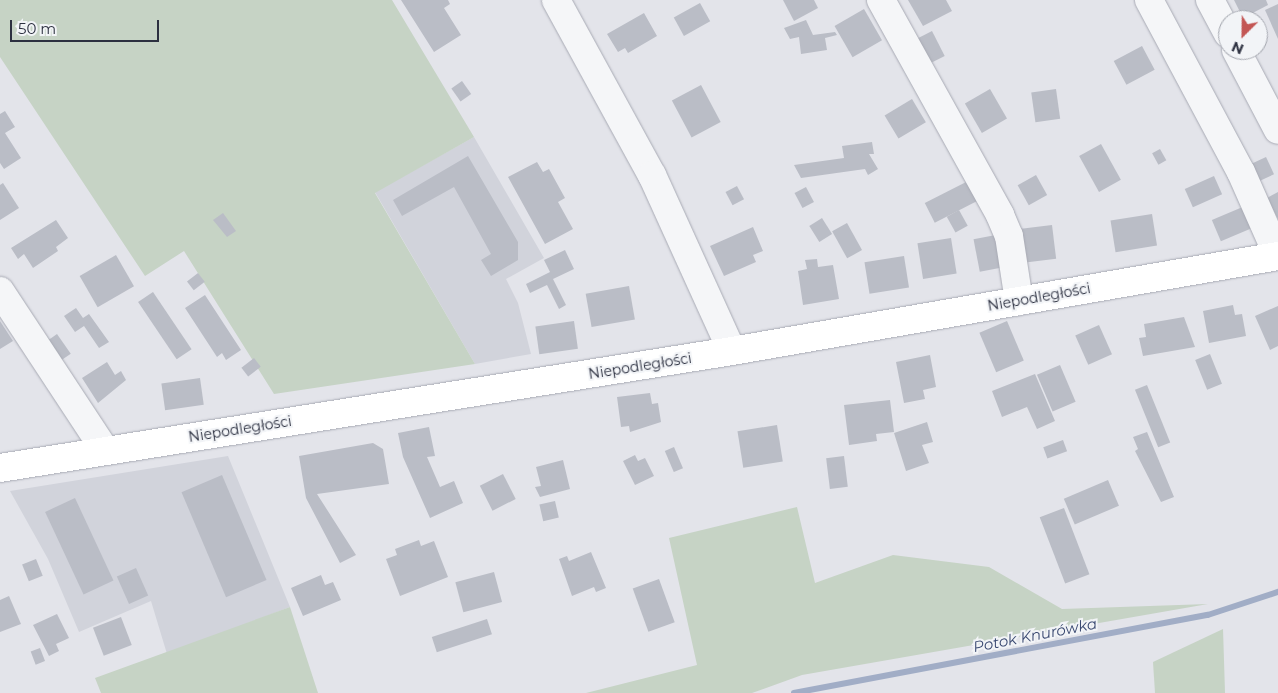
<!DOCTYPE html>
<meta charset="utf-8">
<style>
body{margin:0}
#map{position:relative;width:1278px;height:693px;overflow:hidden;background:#e3e4ea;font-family:Montserrat,sans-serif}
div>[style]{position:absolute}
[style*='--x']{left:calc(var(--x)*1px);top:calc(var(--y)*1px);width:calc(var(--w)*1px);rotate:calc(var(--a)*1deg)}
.built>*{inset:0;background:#d1d3db}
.green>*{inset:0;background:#c6d3c5}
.stream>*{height:5.5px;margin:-2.75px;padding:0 2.75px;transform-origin:2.75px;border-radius:2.75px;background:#a1adc6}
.building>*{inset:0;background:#babdc6;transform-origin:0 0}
.roads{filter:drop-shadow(0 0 1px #a8aab4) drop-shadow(0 0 1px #a8aab4)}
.minor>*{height:28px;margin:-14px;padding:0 14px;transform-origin:14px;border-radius:14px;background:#f5f6f8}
.major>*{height:28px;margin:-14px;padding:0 14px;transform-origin:14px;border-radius:14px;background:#fff}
span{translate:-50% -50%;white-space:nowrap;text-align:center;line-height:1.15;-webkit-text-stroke:4px #f2f4f7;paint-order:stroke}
.street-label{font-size:14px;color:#2c3040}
.water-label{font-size:15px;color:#3a4971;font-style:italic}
.north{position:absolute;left:1218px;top:10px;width:50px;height:50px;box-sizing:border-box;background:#f2f4f7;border:1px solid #a3a6ae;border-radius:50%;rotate:203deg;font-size:14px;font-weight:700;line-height:20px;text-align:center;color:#2c3040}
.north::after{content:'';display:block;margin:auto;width:18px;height:22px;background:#c35654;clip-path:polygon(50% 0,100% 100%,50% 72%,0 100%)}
.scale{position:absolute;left:10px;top:20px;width:149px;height:22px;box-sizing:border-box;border:2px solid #2c3040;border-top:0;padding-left:6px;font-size:15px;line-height:18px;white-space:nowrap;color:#2c3040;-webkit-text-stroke:4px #f2f4f7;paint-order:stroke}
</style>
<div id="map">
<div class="built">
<div style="clip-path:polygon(474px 137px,544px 258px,506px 279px,518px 303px,531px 354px,475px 364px,375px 192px)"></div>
<div style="clip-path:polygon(228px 456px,290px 607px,167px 654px,151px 601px,79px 632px,48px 559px,10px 491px)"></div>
</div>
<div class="green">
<div style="clip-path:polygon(0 0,392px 0,474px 137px,375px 193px,475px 364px,274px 394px,184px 251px,145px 276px,0 57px)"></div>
<div style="clip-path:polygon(797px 507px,815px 583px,893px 555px,989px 567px,1062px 609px,1208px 604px,802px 675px,752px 693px,586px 693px,697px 665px,669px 538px)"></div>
<div style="clip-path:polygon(290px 607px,318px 693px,101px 693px,95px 678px)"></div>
<div style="clip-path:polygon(1223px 629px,1225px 693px,1155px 693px,1153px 662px)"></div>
</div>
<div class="stream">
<div style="--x:794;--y:693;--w:421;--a:-10.7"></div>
<div style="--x:1208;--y:615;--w:74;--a:-18.2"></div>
</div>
<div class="building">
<div style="clip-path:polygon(401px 0,448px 0,450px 4px,444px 8px,461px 35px,434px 52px)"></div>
<div style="clip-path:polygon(783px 0,814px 0,818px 8px,794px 21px)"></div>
<div style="clip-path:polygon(908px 0,946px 0,952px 11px,923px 26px)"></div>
<div style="clip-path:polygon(1234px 0,1266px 0,1268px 5px,1243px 18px)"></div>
<div style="left:700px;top:3px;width:21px;height:30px;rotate:61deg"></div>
<div style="clip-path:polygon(1278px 4px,1278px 39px,1265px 10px)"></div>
<div style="left:864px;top:9px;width:36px;height:34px;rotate:60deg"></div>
<div style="clip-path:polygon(644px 13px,657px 36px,628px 53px,625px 48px,618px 52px,607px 34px)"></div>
<div style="clip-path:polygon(806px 20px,813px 35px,835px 32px,837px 35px,825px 38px,827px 50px,801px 54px,799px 37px,790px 39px,784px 28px)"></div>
<div style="left:932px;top:31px;width:28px;height:24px;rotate:63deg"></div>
<div style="left:1142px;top:46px;width:27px;height:32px;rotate:62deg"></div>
<div style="left:462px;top:81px;width:16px;height:13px;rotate:55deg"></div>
<div style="left:701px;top:85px;width:42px;height:33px;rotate:62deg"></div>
<div style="left:990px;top:89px;width:34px;height:29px;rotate:60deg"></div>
<div style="left:1056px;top:89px;width:30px;height:25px;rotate:82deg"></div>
<div style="left:912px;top:99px;width:27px;height:32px;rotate:59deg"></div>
<div style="clip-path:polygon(5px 111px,15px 127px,5px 133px,21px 158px,4px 169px,0 163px,0 114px)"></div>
<div style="clip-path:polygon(872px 142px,874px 154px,869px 154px,878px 169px,868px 175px,865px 169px,801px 178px,794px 165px,844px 158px,842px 146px)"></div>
<div style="left:1101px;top:144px;width:41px;height:25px;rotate:61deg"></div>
<div style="left:1160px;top:149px;width:13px;height:9px;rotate:61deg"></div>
<div style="clip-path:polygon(468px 156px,518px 242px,518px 260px,491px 276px,481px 260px,491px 254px,454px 187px,402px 216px,393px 200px)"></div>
<div style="left:1266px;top:157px;width:19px;height:19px;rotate:65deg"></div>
<div style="clip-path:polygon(537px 162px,543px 172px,549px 169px,565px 198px,558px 202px,573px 229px,545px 244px,508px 177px)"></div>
<div style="left:1036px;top:175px;width:23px;height:21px;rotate:61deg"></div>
<div style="left:1214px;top:176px;width:20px;height:32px;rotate:66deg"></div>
<div style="left:972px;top:179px;width:22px;height:53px;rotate:63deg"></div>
<div style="clip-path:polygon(3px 183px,19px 208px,0 220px,0 185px)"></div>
<div style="left:737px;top:186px;width:15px;height:13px;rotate:62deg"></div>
<div style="left:806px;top:187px;width:17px;height:13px;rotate:62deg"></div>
<div style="clip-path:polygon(1278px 192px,1278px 219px,1267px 198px)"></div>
<div style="left:1245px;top:206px;width:23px;height:36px;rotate:67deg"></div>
<div style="left:959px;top:210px;width:18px;height:14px;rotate:61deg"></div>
<div style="clip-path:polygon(223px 213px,236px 231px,227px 237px,213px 220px)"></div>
<div style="left:1152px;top:214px;width:32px;height:42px;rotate:81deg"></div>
<div style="left:822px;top:218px;width:19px;height:15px;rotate:58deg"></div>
<div style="clip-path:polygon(56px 220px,68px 238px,56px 247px,58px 251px,33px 268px,24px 254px,18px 259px,11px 248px)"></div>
<div style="left:847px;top:223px;width:31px;height:17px;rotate:61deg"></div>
<div style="left:1052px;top:225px;width:34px;height:35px;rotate:83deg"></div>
<div style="clip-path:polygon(753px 227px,763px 251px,753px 255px,756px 262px,724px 276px,710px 246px)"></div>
<div style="left:1001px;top:234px;width:33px;height:28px;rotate:79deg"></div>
<div style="left:951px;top:238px;width:36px;height:34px;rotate:81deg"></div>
<div style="clip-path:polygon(565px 250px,574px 269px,553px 279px,566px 305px,559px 309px,547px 285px,530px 293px,526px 284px,550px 272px,544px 260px)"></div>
<div style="left:116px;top:255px;width:36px;height:42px;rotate:60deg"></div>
<div style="left:904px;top:256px;width:32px;height:40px;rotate:81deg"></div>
<div style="clip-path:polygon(817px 259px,818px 267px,833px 265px,839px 299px,803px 305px,798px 271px,807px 269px,805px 260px)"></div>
<div style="left:198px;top:273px;width:11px;height:14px;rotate:52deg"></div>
<div style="left:629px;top:286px;width:34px;height:44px;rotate:80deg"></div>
<div style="left:153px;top:292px;width:69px;height:18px;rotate:56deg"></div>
<div style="clip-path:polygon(205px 295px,241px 350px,226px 360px,222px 353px,217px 357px,185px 308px)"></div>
<div style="clip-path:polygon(1233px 305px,1235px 315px,1242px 314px,1246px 336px,1209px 343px,1203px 311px)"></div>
<div style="clip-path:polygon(1278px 306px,1278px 346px,1270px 350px,1255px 316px)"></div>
<div style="clip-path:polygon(76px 308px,83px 318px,89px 314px,109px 342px,99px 348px,84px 326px,75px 332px,64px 316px)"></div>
<div style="clip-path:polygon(1184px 317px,1195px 347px,1143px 356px,1139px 338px,1146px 337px,1144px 324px)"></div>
<div style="clip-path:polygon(0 321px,13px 341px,0 349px)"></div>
<div style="left:574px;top:321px;width:28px;height:39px;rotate:82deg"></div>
<div style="left:1007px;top:321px;width:43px;height:30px;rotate:67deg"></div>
<div style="left:1099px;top:325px;width:32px;height:26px;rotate:66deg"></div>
<div style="left:57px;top:334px;width:24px;height:13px;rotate:55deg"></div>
<div style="left:1210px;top:354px;width:32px;height:16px;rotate:68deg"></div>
<div style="clip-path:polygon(930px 355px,936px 387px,923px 390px,925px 399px,904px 403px,896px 362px)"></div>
<div style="left:254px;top:358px;width:11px;height:16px;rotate:52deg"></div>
<div style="clip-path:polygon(107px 362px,115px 375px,121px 371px,126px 380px,98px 403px,82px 378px)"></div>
<div style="left:1060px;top:365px;width:40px;height:25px;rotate:67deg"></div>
<div style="clip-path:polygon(1035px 374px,1055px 421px,1037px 429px,1027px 407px,1002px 417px,992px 391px)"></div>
<div style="left:200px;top:378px;width:27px;height:39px;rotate:82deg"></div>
<div style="left:1147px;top:385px;width:62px;height:13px;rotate:68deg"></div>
<div style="clip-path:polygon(650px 393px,652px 404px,658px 403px,661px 422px,630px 432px,629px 426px,621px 427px,617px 397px)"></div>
<div style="clip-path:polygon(890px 400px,894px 432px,876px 434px,877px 441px,849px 445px,844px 405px)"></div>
<div style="clip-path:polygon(927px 422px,933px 442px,922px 445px,929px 463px,906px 471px,894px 433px)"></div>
<div style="left:777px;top:425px;width:37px;height:40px;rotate:81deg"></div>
<div style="clip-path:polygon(429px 427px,435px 456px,427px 457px,440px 487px,454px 481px,463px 503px,430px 518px,403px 457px,398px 433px)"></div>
<div style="clip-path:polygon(1147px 432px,1174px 497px,1161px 502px,1135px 451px,1138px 449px,1133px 437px)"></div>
<div style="left:1063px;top:440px;width:12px;height:21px;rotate:70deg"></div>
<div style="clip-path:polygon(373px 443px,383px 449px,389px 484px,317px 494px,356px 555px,340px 563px,306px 498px,299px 456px)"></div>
<div style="left:674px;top:447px;width:23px;height:10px;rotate:67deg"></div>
<div style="clip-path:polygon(635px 455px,638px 461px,645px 458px,654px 476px,635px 485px,623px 461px)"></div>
<div style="left:844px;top:456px;width:31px;height:18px;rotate:83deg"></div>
<div style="clip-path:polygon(563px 460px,570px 489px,540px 497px,535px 487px,541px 486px,536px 467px)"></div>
<div style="left:503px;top:474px;width:28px;height:26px;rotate:63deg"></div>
<div style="left:222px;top:475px;width:114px;height:44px;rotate:67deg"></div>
<div style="left:1108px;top:480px;width:28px;height:48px;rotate:67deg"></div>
<div style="left:75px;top:498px;width:91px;height:33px;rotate:65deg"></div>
<div style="left:555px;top:501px;width:17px;height:16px;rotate:77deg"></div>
<div style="left:1064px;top:508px;width:71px;height:26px;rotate:69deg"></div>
<div style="clip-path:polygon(419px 540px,421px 546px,434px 541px,448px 577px,400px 596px,386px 559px,397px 555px,395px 549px)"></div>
<div style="clip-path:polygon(591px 552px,606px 588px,596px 592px,594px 587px,572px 596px,559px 559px,567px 556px,569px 561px)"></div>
<div style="left:36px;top:559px;width:18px;height:15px;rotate:68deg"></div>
<div style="left:136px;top:568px;width:30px;height:21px;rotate:66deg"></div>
<div style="left:494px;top:572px;width:31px;height:40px;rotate:75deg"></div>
<div style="clip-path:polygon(321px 575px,325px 585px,333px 582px,341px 600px,303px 616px,291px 588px)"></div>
<div style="left:659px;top:579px;width:46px;height:28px;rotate:70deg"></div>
<div style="clip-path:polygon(9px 596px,21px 624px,0 632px,0 600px)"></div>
<div style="clip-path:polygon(57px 614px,69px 638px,56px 644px,59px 651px,49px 656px,33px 625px)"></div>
<div style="left:121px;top:617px;width:30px;height:30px;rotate:69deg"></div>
<div style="left:487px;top:619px;width:16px;height:58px;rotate:72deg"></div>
<div style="left:40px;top:648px;width:14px;height:10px;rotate:69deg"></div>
</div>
<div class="roads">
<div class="minor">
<div style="--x:556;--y:0;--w:200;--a:61.3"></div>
<div style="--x:652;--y:175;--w:193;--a:65.6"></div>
<div style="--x:881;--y:0;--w:246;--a:61"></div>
<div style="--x:1000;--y:215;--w:23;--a:67"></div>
<div style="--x:1009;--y:236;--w:66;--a:81.3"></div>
<div style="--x:1149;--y:0;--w:195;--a:61.9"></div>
<div style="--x:1241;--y:172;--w:92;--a:66.2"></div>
<div style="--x:1210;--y:0;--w:38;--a:62"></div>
<div style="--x:1236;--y:50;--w:90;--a:62.3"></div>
<div style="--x:0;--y:291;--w:189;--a:56.6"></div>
</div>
<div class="major">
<div style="--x:0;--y:468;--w:741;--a:-9.08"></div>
<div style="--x:732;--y:351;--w:554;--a:-9.87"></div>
</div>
</div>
<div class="street-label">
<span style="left:1039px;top:297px;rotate:-10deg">Niepodległości</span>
<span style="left:640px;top:366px;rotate:-9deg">Niepodległości</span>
<span style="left:240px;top:429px;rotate:-9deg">Niepodległości</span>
</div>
<div class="water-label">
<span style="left:1035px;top:635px;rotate:-11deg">Potok Knurówka</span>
</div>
<div class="north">N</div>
<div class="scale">50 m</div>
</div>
